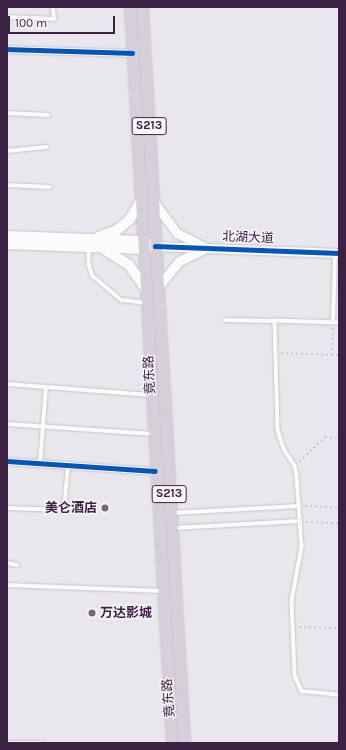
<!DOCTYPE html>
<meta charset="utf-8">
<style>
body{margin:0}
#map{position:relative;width:346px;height:750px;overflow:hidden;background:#eae7ec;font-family:Karla,"Noto Sans SC",sans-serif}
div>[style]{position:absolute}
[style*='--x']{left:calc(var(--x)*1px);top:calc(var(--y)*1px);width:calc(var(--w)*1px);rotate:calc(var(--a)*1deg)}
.path>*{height:1.5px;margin-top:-0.75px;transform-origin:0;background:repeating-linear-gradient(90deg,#cdc6ce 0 2px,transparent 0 5px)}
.roads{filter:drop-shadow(0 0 1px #cac3cc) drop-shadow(0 0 1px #cac3cc)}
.service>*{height:3.5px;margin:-1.75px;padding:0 1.75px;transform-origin:1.75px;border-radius:1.75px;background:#fcfbfc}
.minor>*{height:7px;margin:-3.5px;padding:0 3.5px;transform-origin:3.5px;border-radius:3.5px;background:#fcfbfc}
.tertiary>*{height:9px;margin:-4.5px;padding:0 4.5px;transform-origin:4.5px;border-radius:4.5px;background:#fcfbfc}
.secondary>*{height:10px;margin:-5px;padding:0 5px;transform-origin:5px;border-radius:5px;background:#fcfbfc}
.primary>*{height:11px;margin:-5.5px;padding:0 5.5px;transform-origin:5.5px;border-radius:5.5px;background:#d6ced8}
.cycleway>*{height:5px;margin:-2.5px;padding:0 2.5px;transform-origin:2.5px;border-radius:2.5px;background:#0057b8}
.dots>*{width:11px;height:11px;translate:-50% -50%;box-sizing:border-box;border:2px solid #f8f5fa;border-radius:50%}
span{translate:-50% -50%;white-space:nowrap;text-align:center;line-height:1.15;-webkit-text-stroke:3px #f8f5fa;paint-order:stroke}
.shield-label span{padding:1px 3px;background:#f8f5fa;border:1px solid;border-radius:3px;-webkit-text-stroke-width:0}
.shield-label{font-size:12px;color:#3c2242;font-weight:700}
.street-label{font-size:13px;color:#3c2242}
.poi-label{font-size:13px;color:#3c2242;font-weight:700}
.right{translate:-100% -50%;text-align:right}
.left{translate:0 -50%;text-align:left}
.frame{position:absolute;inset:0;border:8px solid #3c2242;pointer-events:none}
.scale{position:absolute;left:8px;top:16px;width:107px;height:18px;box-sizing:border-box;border:2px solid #3c2242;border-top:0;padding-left:5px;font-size:12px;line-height:14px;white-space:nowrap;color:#3c2242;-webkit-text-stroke:3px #f8f5fa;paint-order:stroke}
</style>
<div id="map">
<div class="path">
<div style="--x:281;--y:353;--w:58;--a:2"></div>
<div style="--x:332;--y:355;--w:27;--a:-88"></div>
<div style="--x:299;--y:462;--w:36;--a:-44"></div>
<div style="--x:325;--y:437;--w:14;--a:4"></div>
<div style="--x:305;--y:506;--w:34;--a:3"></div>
<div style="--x:306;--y:522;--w:33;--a:2"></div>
<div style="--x:299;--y:627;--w:40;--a:1.4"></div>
</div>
<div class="roads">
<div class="service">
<div style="--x:7;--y:17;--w:47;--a:2.4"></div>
<div style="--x:54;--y:19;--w:12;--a:-95"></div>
<div style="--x:7;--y:113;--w:41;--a:2.8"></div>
<div style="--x:7;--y:151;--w:40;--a:-5.7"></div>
<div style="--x:7;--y:185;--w:43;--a:2.7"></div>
<div style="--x:89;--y:248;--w:17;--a:90"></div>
<div style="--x:89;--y:265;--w:12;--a:70"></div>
<div style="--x:93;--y:276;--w:38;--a:40"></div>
<div style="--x:122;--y:300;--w:23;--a:7"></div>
<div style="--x:225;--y:320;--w:50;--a:1.1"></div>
<div style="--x:333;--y:322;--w:68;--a:-88.3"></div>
<div style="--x:339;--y:323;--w:64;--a:-178.2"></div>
<div style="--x:275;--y:321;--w:109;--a:88.4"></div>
<div style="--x:278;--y:430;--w:20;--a:72"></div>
<div style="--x:284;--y:449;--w:20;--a:57"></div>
<div style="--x:295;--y:466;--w:10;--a:79"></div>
<div style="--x:297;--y:476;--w:71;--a:86"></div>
<div style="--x:302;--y:547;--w:55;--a:100.5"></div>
<div style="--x:292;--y:601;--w:75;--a:87.7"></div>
<div style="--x:295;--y:676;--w:17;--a:65"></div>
<div style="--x:302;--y:691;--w:37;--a:6"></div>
<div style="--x:7;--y:384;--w:143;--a:4.4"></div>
<div style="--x:7;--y:424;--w:146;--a:3.9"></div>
<div style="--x:40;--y:463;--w:76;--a:-85.5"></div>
<div style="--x:7;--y:508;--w:57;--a:2"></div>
<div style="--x:64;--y:510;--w:45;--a:-84.9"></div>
<div style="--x:172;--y:513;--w:127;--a:-3.2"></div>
<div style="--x:174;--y:528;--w:126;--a:-3.2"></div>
<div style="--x:7;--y:563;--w:10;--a:11"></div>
<div style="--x:7;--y:585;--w:155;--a:2.2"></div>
<div style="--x:9;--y:743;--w:32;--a:0"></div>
</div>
<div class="minor">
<div style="--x:7;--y:49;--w:125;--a:1.8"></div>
<div style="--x:7;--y:461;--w:148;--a:3.9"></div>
</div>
<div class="tertiary">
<div style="--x:153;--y:201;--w:40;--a:53"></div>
<div style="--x:177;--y:233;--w:33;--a:27"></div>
<div style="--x:206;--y:248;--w:30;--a:154"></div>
<div style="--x:179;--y:261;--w:35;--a:129"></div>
<div style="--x:155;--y:246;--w:184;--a:2.2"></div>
</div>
<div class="secondary">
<div style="--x:7;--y:236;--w:136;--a:2.1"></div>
<div style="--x:143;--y:241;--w:8;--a:23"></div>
<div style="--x:98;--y:237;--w:20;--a:-20"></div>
<div style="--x:117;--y:230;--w:17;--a:-40"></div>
<div style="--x:130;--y:219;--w:21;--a:-59"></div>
<div style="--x:7;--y:244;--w:136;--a:2.1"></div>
<div style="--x:143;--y:249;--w:9;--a:-13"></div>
<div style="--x:105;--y:250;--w:28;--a:32"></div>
<div style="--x:129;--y:265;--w:28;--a:55"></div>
</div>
<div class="primary">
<div style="--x:130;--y:7;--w:737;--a:86.73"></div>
<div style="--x:142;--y:7;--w:737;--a:86.73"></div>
</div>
</div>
<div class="cycleway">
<div style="--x:7;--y:49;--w:125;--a:1.8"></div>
<div style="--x:155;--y:246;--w:184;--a:2.2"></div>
<div style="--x:7;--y:461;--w:148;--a:3.9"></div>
</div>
<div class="dots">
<div style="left:105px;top:508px;background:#79677e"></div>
<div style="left:92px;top:613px;background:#79677e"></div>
</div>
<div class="shield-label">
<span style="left:149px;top:126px">S213</span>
<span style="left:169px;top:494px">S213</span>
</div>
<div class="street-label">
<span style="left:248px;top:238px;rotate:2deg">北湖大道</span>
<span style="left:150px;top:375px;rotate:-93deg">竟东路</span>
<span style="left:169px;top:698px;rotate:-94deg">竟东路</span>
</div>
<div class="poi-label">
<span class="right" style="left:97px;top:508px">美仑酒店</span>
<span class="left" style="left:100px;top:613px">万达影城</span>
</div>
<div class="frame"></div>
<div class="scale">100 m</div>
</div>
